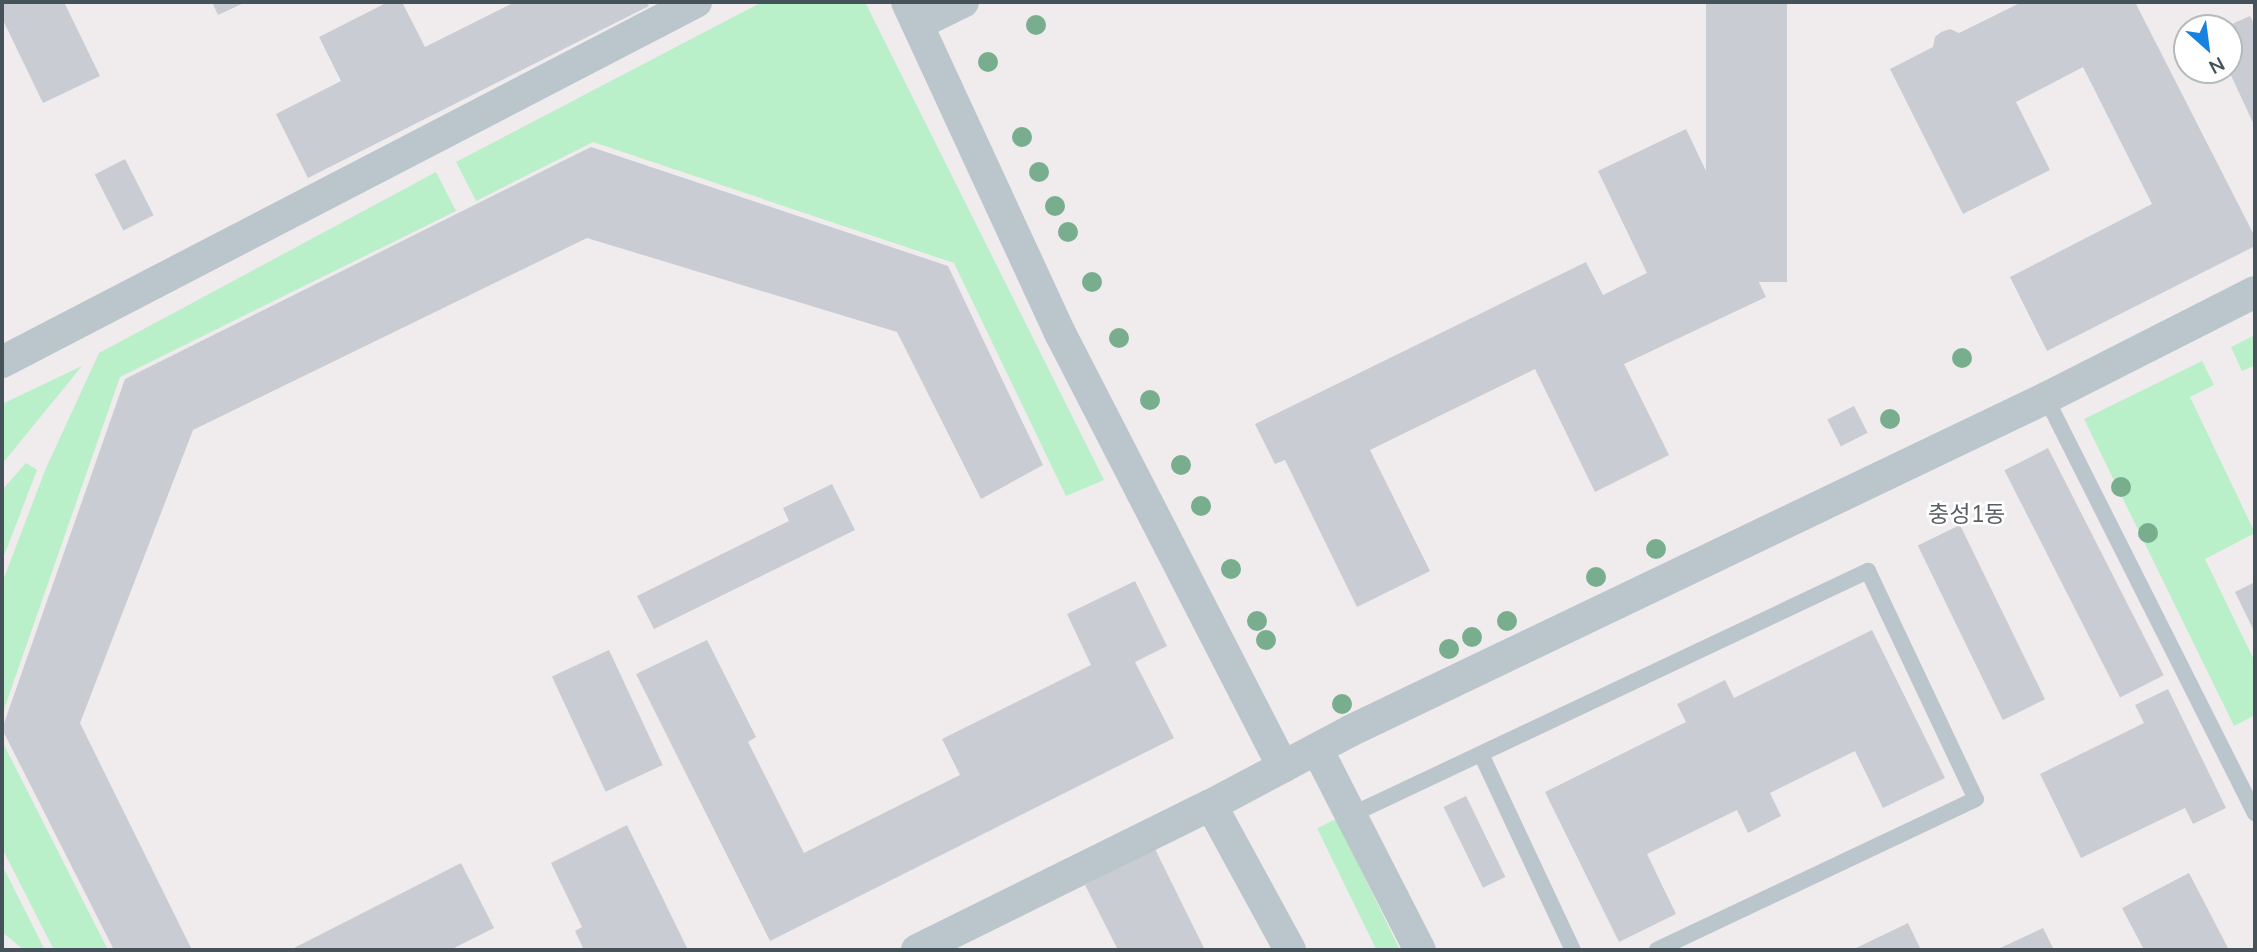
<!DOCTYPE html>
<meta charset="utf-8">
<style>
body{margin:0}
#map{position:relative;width:2257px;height:952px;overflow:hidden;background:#f0eced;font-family:Mulish,"Noto Sans KR",sans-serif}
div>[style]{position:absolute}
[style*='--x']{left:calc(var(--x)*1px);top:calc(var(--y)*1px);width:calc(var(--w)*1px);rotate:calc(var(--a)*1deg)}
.green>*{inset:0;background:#b9efc9;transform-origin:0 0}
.building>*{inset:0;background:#c9ccd2;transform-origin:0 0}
.lane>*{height:16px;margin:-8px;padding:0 8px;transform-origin:8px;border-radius:8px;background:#bbc6cc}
.street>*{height:32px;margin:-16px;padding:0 16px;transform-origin:16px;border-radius:16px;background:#bbc6cc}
.trees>*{width:20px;height:20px;margin:-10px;border-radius:50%;background:#78ae8d}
span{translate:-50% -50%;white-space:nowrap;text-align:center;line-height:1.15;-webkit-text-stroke:5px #fff;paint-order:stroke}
.quarter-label{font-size:23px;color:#595e62}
.frame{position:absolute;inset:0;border:4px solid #45525a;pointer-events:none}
.north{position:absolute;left:2173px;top:14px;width:70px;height:70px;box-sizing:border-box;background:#fff;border:2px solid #b5babd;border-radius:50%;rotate:152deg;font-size:19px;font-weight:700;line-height:28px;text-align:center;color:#45525a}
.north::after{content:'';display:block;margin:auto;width:24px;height:32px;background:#1782df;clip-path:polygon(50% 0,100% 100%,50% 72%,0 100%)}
</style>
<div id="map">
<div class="green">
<div style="clip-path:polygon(762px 2px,865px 2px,1104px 480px,1066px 496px,954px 263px,593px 142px,476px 201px,456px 162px)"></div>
<div style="clip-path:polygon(436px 172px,456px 211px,120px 377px,2px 715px,2px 583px,46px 468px,99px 353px)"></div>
<div style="clip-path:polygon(2255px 335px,2255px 365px,2242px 371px,2231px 347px)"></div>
<div style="clip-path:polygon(2202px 361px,2214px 385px,2190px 397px,2255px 533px,2205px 559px,2255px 662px,2255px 715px,2234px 726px,2084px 419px)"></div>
<div style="clip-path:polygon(82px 366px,2px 464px,2px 404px)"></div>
<div style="clip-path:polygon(26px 463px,37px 470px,2px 561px,2px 490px)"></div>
<div style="clip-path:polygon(2px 741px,108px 950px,54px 950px,2px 848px)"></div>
<div style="left:1336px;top:819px;width:146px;height:21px;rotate:64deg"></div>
<div style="clip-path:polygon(2px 865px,45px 950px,24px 950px,2px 932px)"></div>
</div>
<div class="building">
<div style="clip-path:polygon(2px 2px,64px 2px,100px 76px,43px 103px,2px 18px)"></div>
<div style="clip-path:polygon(212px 2px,246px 2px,218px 15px)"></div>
<div style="clip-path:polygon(388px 2px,402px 2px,425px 47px,515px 2px,646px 2px,649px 6px,308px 178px,276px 114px,341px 81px,319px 37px)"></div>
<div style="left:1706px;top:2px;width:81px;height:280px"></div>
<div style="clip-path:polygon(2022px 2px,2135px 2px,2255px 237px,2255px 246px,2047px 351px,2010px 277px,2152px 204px,2083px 67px,2016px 102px,2050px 170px,1963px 214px,1890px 69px,1933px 47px,1935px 37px,1941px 32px,1950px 29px,1959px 33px)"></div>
<div style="clip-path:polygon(2250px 16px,2255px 26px,2255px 127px,2229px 71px,2229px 28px,2223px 28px)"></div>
<div style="clip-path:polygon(1686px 129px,1766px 297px,1624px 364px,1669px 455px,1595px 492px,1535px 369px,1370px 450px,1430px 571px,1357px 607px,1285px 460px,1275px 464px,1255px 424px,1586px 262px,1603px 295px,1647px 273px,1598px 171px)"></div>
<div style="clip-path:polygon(591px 147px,948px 266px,1043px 465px,981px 499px,897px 332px,587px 238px,193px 430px,80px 723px,192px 950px,114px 950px,2px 729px,125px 379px)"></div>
<div style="left:125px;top:159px;width:63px;height:34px;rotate:63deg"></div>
<div style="left:1854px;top:406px;width:30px;height:30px;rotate:63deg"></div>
<div style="left:2048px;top:448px;width:255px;height:49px;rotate:63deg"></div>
<div style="clip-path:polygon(832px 484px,855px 530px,654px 629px,637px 596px,789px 521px,783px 508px)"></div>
<div style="left:1960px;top:525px;width:194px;height:47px;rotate:64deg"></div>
<div style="clip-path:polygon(1135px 581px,1167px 646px,1135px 662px,1174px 738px,770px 941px,636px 674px,707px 640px,756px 737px,748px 742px,804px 853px,960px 775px,942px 739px,1091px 665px,1067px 614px)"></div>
<div style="clip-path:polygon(2255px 582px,2255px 633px,2235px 592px)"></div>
<div style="clip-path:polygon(1872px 630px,1945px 778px,1883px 808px,1855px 751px,1770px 793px,1781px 816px,1748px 833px,1737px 810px,1647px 854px,1676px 914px,1619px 942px,1545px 792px,1686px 722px,1677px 704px,1725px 680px,1734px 698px)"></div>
<div style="left:609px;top:650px;width:127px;height:63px;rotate:65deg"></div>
<div style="clip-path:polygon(2168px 689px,2226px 808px,2193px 824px,2185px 808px,2081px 858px,2040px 774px,2144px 723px,2135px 705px)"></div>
<div style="left:1466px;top:796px;width:90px;height:25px;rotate:64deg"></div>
<div style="clip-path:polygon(627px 825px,688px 950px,584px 950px,575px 931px,582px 927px,551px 863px)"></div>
<div style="clip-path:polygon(1155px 849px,1205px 950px,1118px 950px,1085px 885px)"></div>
<div style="clip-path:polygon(461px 863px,494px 928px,450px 950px,290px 950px)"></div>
<div style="clip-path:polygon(2189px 873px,2229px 950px,2144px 950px,2122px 908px)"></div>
<div style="clip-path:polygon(1908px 923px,1921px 950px,1852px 950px)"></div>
<div style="clip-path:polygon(2043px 928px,2054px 950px,1996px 950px)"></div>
</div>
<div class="lane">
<div style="--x:2046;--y:398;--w:465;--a:63.3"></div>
<div style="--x:1481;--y:754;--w:217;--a:64.9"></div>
<div style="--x:1351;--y:815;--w:572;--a:-25.27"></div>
<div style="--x:1868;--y:571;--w:252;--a:64.7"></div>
<div style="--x:1976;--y:799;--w:353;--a:154.7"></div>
</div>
<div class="street">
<div style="--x:907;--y:2;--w:365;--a:65.2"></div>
<div style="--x:1060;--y:333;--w:488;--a:62.8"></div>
<div style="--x:918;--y:24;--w:50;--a:-26.1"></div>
<div style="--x:2;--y:362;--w:782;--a:-27.42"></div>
<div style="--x:1317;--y:749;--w:226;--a:62.9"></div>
<div style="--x:1211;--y:805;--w:165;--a:61.4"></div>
<div style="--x:917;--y:950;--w:328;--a:-26.3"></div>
<div style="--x:1211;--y:805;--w:157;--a:-28"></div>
<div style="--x:1350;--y:731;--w:772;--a:-25.57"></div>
<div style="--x:2046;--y:398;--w:234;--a:-26.9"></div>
</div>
<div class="trees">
<div style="left:1036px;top:25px"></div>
<div style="left:988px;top:62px"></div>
<div style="left:1022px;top:137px"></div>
<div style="left:1039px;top:172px"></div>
<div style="left:1055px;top:206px"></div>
<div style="left:1068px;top:232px"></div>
<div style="left:1092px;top:282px"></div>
<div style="left:1119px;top:338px"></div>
<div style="left:1962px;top:358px"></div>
<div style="left:1150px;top:400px"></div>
<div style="left:1890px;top:419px"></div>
<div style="left:1181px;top:465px"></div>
<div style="left:2121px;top:487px"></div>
<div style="left:1201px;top:506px"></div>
<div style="left:2148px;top:533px"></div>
<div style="left:1656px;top:549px"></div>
<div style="left:1231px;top:569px"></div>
<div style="left:1596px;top:577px"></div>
<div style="left:1257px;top:621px"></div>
<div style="left:1507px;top:621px"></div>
<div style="left:1472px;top:637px"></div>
<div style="left:1266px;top:640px"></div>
<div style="left:1449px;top:649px"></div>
<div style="left:1342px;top:704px"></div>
</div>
<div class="quarter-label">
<span style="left:1967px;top:514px">충성1동</span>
</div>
<div class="frame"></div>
<div class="north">N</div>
</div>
